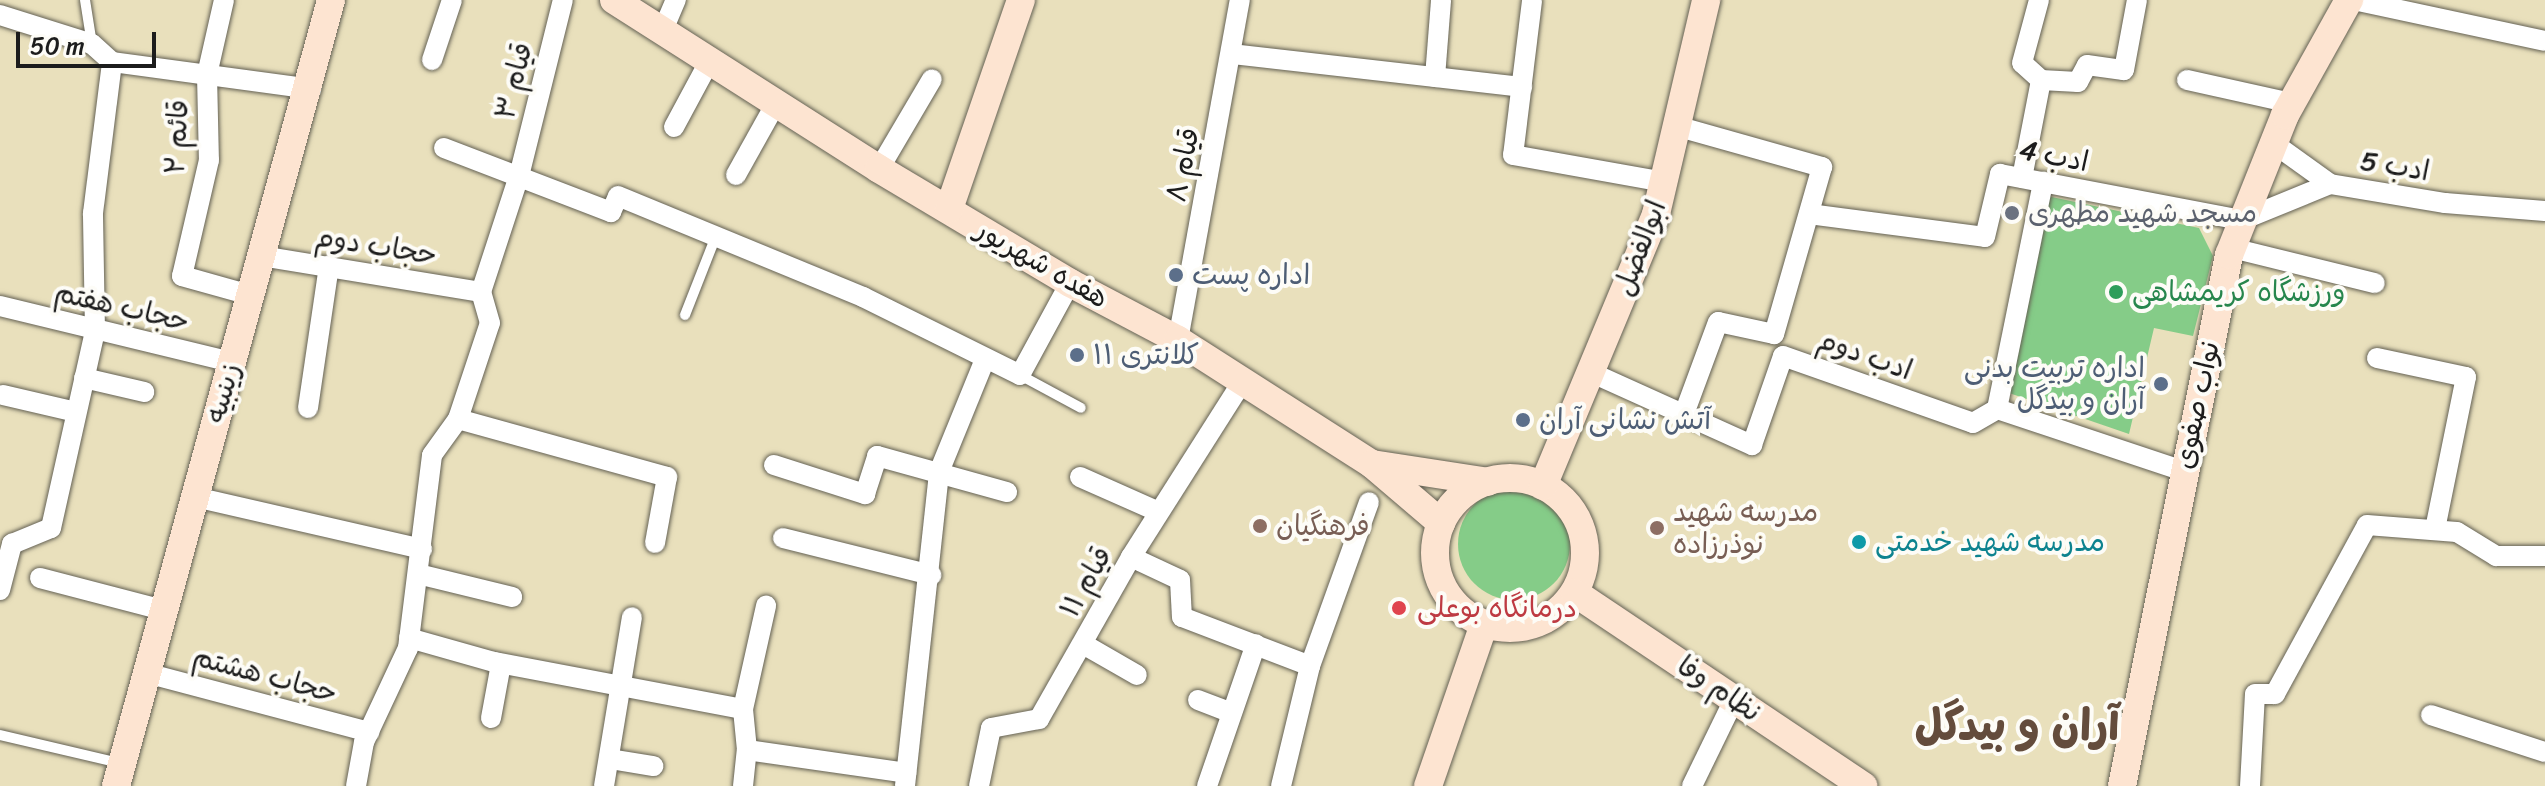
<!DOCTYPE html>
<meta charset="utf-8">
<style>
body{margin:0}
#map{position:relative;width:2545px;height:786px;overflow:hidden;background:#e9e0bc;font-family:Sriracha,"Playpen Sans Arabic",sans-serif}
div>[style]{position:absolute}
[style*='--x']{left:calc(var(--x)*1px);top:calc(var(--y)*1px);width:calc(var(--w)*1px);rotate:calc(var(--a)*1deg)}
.green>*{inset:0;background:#85cc88}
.round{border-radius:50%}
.roads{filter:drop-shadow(0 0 2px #646154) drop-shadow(0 0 2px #646154)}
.lane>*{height:10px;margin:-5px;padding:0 5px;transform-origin:5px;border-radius:5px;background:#fff}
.street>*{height:20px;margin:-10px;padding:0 10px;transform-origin:10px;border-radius:10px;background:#fff}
.secondary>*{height:28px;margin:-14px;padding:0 14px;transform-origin:14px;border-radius:14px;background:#fde4d1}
.secondary>.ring{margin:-14px;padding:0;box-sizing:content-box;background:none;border:28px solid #fde4d1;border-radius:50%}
.dots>*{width:22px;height:22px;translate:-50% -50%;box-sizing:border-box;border:4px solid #fdfcf7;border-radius:50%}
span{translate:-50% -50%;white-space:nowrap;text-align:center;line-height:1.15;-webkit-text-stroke:8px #fdfcf7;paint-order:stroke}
.street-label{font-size:28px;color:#1c1c1c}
.worship-label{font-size:28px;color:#5b616d}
.left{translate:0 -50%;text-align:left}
.service-label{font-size:28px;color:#4e5e75}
.right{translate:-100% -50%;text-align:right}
.leisure-label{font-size:28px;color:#27864d}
.education-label{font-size:28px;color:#785e54}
.culture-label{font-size:28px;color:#0d838f}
.health-label{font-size:28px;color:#be3a42}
.town-label{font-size:44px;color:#644c3c;font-weight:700}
.scale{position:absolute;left:16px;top:32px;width:140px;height:36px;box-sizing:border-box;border:4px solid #1c1c1c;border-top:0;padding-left:10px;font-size:24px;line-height:28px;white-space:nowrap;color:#1c1c1c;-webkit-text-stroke:6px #fdfcf7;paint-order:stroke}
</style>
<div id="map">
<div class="green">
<div style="clip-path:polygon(2047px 196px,2199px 228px,2213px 256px,2193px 336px,2154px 328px,2129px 434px,2009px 393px)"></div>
<div class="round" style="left:1458px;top:488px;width:112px;height:112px"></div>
</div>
<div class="roads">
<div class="lane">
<div style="--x:85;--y:0;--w:45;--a:81"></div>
<div style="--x:685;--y:315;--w:85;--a:-68.6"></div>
<div style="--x:1020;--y:375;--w:69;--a:28.4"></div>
<div style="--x:0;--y:735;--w:122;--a:13.2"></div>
</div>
<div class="street">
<div style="--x:224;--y:0;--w:77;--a:102.8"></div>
<div style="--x:207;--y:75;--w:85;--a:88.7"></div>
<div style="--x:209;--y:160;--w:119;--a:103.1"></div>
<div style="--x:182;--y:276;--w:71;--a:15.6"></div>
<div style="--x:2354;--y:0;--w:195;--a:12.1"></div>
<div style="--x:1532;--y:1;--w:155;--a:97"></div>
<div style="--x:1513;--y:155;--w:153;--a:10.1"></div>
<div style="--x:0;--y:15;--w:96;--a:17.5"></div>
<div style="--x:92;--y:44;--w:27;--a:42"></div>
<div style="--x:112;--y:62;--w:201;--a:7.7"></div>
<div style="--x:663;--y:30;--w:33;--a:-67"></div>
<div style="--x:1232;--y:54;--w:292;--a:6.5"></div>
<div style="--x:432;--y:60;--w:63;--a:-71.6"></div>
<div style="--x:1435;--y:77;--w:77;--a:-85.5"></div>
<div style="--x:2041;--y:80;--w:37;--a:3"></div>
<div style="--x:2078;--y:82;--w:19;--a:-62"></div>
<div style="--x:2087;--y:65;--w:37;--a:8"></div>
<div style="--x:2124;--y:70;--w:71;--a:-79.5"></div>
<div style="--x:2187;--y:80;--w:107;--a:12.5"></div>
<div style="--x:1676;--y:126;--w:152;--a:15.7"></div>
<div style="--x:1822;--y:167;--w:174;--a:106"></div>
<div style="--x:1774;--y:334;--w:57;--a:-167.9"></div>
<div style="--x:1718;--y:322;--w:98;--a:110.3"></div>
<div style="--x:674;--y:127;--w:74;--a:-61.7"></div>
<div style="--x:2273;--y:143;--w:70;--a:35.7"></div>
<div style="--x:444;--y:148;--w:179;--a:21"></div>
<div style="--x:611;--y:212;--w:17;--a:-66"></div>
<div style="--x:618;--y:196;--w:265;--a:22.4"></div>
<div style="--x:863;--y:297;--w:175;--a:26.4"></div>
<div style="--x:1020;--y:375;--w:105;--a:-61.5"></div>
<div style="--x:879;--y:169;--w:104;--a:-59.5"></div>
<div style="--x:736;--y:175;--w:82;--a:-60.9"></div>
<div style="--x:2022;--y:178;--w:100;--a:-79"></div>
<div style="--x:2041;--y:80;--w:25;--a:-138"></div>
<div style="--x:2022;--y:63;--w:65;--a:-74.9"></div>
<div style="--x:1809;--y:214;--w:177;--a:7.4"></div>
<div style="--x:1985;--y:237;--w:65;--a:-76.6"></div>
<div style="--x:2000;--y:174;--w:246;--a:10.8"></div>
<div style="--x:2242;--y:220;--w:95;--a:-22.2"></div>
<div style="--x:2330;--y:184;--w:117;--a:9.4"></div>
<div style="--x:2445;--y:203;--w:100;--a:4.6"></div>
<div style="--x:2232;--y:248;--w:147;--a:13.8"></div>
<div style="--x:261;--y:256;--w:223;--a:9.3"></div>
<div style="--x:0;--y:306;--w:239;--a:13.6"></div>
<div style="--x:1178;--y:340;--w:346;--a:-79.7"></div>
<div style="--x:2377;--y:358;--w:91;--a:12.1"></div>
<div style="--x:2466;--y:377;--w:156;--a:101.5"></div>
<div style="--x:1590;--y:372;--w:178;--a:24.3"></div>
<div style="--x:1752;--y:445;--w:94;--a:-70.8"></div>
<div style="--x:1783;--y:356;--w:201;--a:19.4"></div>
<div style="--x:1973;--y:423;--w:28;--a:-30"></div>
<div style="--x:1997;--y:409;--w:196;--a:18.4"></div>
<div style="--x:84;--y:378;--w:62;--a:13.1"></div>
<div style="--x:3;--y:395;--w:75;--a:13.1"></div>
<div style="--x:308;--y:408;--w:144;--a:-81.6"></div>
<div style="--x:1997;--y:409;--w:232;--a:-78.5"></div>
<div style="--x:458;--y:419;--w:217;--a:15.5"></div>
<div style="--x:667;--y:477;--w:67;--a:100.3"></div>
<div style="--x:774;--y:465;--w:96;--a:17.7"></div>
<div style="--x:865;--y:494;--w:40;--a:-72"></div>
<div style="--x:877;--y:456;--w:135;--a:15.5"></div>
<div style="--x:1080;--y:477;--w:86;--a:23.9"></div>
<div style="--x:195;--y:497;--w:233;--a:12.9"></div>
<div style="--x:783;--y:538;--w:153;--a:14"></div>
<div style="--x:1131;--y:557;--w:54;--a:25.1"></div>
<div style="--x:1180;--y:580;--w:37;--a:87"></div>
<div style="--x:1182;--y:617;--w:137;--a:20.9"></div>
<div style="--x:418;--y:574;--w:97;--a:13.7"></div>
<div style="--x:40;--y:578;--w:127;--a:14.6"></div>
<div style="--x:0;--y:590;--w:48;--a:-75.4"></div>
<div style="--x:12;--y:544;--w:42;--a:-22.3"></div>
<div style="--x:51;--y:528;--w:202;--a:-77.4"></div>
<div style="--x:95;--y:331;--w:118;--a:-91"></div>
<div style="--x:93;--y:213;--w:152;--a:-82.8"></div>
<div style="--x:409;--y:638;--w:96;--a:15.8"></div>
<div style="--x:501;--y:664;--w:55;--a:100.5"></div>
<div style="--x:1083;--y:644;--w:62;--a:29.9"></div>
<div style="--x:494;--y:662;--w:253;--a:10.7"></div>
<div style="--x:146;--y:673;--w:231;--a:14.8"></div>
<div style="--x:1198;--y:700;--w:36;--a:21"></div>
<div style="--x:2431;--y:715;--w:120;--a:18"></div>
<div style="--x:747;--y:750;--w:161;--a:8.2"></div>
<div style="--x:610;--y:759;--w:44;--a:9.2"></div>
<div style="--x:356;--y:786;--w:45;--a:-79.7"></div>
<div style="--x:364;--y:742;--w:104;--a:-64.9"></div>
<div style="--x:408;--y:648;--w:194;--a:-82.9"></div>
<div style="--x:432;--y:455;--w:44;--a:-54.2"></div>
<div style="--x:458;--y:419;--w:101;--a:-71.6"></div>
<div style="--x:490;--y:323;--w:32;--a:-106"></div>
<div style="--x:481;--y:292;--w:122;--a:-71.9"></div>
<div style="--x:519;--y:176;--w:181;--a:-76"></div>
<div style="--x:604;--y:786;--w:171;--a:-80.6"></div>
<div style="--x:743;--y:786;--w:36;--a:-84"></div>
<div style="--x:747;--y:750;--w:41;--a:-95.6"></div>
<div style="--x:743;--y:709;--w:106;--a:-77.4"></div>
<div style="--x:905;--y:786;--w:316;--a:-83.8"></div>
<div style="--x:939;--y:472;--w:122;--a:-67.8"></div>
<div style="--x:979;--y:786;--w:59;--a:-78.3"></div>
<div style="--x:991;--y:728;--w:49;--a:-10.6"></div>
<div style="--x:1039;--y:719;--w:186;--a:-60.4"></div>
<div style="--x:1131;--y:557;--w:207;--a:-57.6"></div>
<div style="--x:1207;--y:786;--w:150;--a:-71"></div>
<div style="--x:1281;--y:786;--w:123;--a:-76.4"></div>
<div style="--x:1310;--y:666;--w:174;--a:-70.2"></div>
<div style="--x:1692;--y:786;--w:96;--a:-64"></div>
<div style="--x:2250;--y:786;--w:92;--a:-86.9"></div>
<div style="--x:2255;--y:694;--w:20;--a:0"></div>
<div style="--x:2275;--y:694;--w:192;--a:-61.4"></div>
<div style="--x:2367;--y:525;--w:90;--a:4.4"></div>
<div style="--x:2457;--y:532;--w:46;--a:31.6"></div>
<div style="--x:2496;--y:556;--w:49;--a:0"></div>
</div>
<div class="secondary">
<div style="--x:614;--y:0;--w:314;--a:32.5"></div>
<div style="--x:879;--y:169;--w:222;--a:30.8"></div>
<div style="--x:1070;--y:283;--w:122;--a:27.8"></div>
<div style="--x:1178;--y:340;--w:230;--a:32.6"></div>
<div style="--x:1372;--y:464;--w:117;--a:8.8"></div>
<div style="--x:949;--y:209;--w:221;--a:-71"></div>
<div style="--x:1372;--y:464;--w:91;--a:40.5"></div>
<div class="ring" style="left:1435px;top:478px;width:122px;height:122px"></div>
<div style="--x:1543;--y:486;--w:295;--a:-67.4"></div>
<div style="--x:1656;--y:214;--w:220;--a:-76.8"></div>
<div style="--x:1575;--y:593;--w:347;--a:33.8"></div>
<div style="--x:116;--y:786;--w:815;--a:-74.7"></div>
<div style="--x:1428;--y:786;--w:171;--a:-70.9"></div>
<div style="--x:2122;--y:786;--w:542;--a:-78.61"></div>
<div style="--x:2229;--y:255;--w:151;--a:-68.2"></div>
<div style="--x:2285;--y:115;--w:132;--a:-60.9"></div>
</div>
</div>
<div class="dots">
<div style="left:2012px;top:213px;background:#6b7280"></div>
<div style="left:1176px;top:275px;background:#5c6f8a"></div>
<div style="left:2116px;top:292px;background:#2e9e5b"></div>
<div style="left:1077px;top:355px;background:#5c6f8a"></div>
<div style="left:2161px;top:384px;background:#5c6f8a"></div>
<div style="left:1523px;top:420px;background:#5c6f8a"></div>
<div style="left:1260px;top:526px;background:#8d6e63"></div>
<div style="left:1657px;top:528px;background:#8d6e63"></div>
<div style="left:1859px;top:542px;background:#0f9aa8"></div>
<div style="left:1399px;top:608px;background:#e0444e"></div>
</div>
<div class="street-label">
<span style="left:514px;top:81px;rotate:-76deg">قیام ۳</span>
<span style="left:177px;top:137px;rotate:-87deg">قائم ۲</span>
<span style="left:2054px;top:156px;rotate:11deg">ادب 4</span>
<span style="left:1183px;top:165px;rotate:-79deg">قیام ۸</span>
<span style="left:2395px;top:166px;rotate:10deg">ادب 5</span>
<span style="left:376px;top:246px;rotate:9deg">حجاب دوم</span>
<span style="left:1640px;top:248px;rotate:-69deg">ابوالفضل</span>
<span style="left:1042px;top:264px;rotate:30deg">هفده شهریور</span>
<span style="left:122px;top:307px;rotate:13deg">حجاب هفتم</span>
<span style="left:1865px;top:355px;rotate:20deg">ادب دوم</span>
<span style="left:223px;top:393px;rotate:-74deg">زینبیه</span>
<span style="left:2197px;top:405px;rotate:-78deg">نواب صفوی</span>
<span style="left:1086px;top:582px;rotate:-61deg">قیام ۱۱</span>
<span style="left:265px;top:675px;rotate:15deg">حجاب هشتم</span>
<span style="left:1719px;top:689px;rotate:34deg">نظام وفا</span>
</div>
<div class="worship-label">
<span class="left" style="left:2028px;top:213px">مسجد شهید مطهری</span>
</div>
<div class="service-label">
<span class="left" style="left:1192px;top:275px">اداره پست</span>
<span class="left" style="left:1093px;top:355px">کلانتری ۱۱</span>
<span class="right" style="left:2145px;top:384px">اداره تربیت بدنی<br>آران و بیدگل</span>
<span class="left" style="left:1539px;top:420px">آتش نشانی آران</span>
</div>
<div class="leisure-label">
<span class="left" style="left:2132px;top:292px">ورزشگاه کریمشاهی</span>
</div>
<div class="education-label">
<span class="left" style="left:1673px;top:528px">مدرسه شهید<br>نوذرزاده</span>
<span class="left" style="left:1276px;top:526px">فرهنگیان</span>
</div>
<div class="culture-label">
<span class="left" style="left:1875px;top:542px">مدرسه شهید خدمتی</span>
</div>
<div class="health-label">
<span class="left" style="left:1417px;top:608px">درمانگاه بوعلی</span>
</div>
<div class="town-label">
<span style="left:2017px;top:725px">آران و بیدگل</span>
</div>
<div class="scale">50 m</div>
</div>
